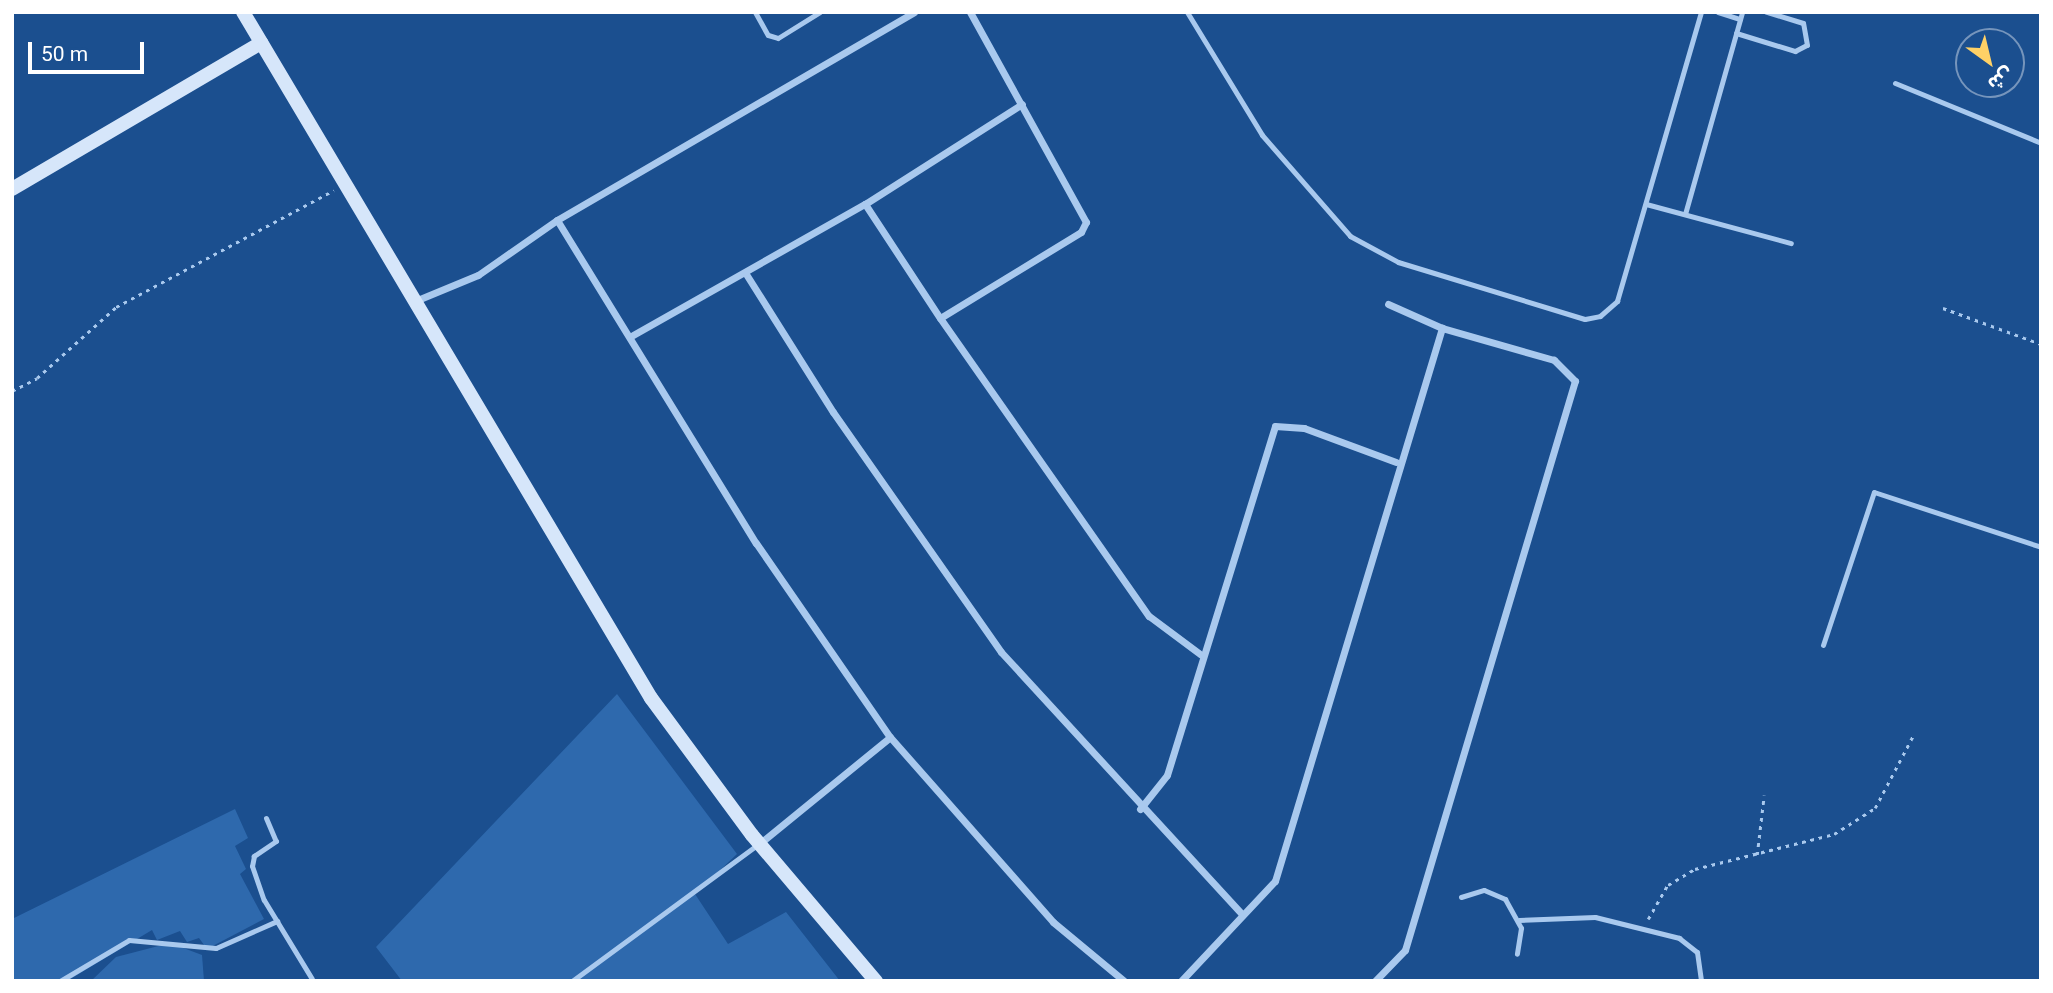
<!DOCTYPE html>
<meta charset="utf-8">
<style>
body{margin:0}
#map{position:relative;width:2053px;height:993px;overflow:hidden;background:#1b4f8f;font-family:Roboto,"Noto Sans Arabic",sans-serif}
div>[style]{position:absolute}
[style*='--x']{left:calc(var(--x)*1px);top:calc(var(--y)*1px);width:calc(var(--w)*1px);rotate:calc(var(--a)*1deg)}
.green>*{inset:0;background:#2e69ad}
.path>*{height:2.5px;margin-top:-1.25px;transform-origin:0;background:repeating-linear-gradient(90deg,#a9c9ee 0 3.5px,transparent 0 8.5px)}
.lane>*{height:5px;margin:-2.5px;padding:0 2.5px;transform-origin:2.5px;border-radius:2.5px;background:#a9c9ee}
.street>*{height:7px;margin:-3.5px;padding:0 3.5px;transform-origin:3.5px;border-radius:3.5px;background:#a9c9ee}
.secondary>*{height:14px;margin:-7px;padding:0 7px;transform-origin:7px;border-radius:7px;background:#d6e6fa}
span{translate:-50% -50%;white-space:nowrap;text-align:center;line-height:1.15;-webkit-text-stroke:6px #1b4f8f;paint-order:stroke}
.frame{position:absolute;inset:0;border:14px solid #fff;pointer-events:none}
.north{position:absolute;left:1955px;top:28px;width:70px;height:70px;box-sizing:border-box;background:#1b4f8f;border:2px solid #7695bc;border-radius:50%;rotate:146deg;font-size:19px;font-weight:700;line-height:28px;text-align:center;color:#fff}
.north::after{content:'';display:block;margin:auto;width:24px;height:32px;background:#ffd166;clip-path:polygon(50% 0,100% 100%,50% 72%,0 100%)}
.scale{position:absolute;left:28px;top:42px;width:116px;height:32px;box-sizing:border-box;border:4px solid #fff;border-top:0;padding-left:9px;font-size:21px;line-height:24px;white-space:nowrap;color:#fff;-webkit-text-stroke:5px #1b4f8f;paint-order:stroke}
</style>
<div id="map">
<div class="green">
<div style="clip-path:polygon(617px 694px,737px 854px,695px 894px,728px 944px,786px 912px,840px 981px,402px 981px,376px 947px)"></div>
<div style="clip-path:polygon(235px 809px,248px 838px,235px 846px,246px 869px,240px 874px,264px 919px,207px 949px,199px 938px,187px 942px,180px 931px,157px 940px,152px 930px,67px 981px,12px 981px,12px 919px)"></div>
<div style="clip-path:polygon(170px 943px,202px 955px,204px 981px,91px 981px,116px 957px)"></div>
</div>
<div class="path">
<div style="--x:1943;--y:308;--w:104;--a:20.2"></div>
<div style="--x:12;--y:391;--w:28;--a:-27"></div>
<div style="--x:37;--y:378;--w:106;--a:-41.9"></div>
<div style="--x:116;--y:307;--w:247;--a:-28.2"></div>
<div style="--x:1757;--y:855;--w:60;--a:-83.3"></div>
<div style="--x:1648;--y:919;--w:39;--a:-60"></div>
<div style="--x:1668;--y:885;--w:31;--a:-31"></div>
<div style="--x:1695;--y:869;--w:143;--a:-14.1"></div>
<div style="--x:1834;--y:834;--w:49;--a:-32.4"></div>
<div style="--x:1875;--y:808;--w:84;--a:-62.2"></div>
</div>
<div class="lane">
<div style="--x:755;--y:12;--w:26;--a:61"></div>
<div style="--x:768;--y:35;--w:10;--a:17"></div>
<div style="--x:778;--y:38;--w:49;--a:-31.8"></div>
<div style="--x:1187;--y:12;--w:144;--a:58.6"></div>
<div style="--x:1262;--y:135;--w:134;--a:48.9"></div>
<div style="--x:1350;--y:236;--w:55;--a:28.4"></div>
<div style="--x:1398;--y:262;--w:195;--a:17"></div>
<div style="--x:1585;--y:319;--w:15;--a:-11"></div>
<div style="--x:1600;--y:316;--w:23;--a:-41"></div>
<div style="--x:1617;--y:301;--w:301;--a:-73.8"></div>
<div style="--x:1718;--y:12;--w:23;--a:18"></div>
<div style="--x:1736;--y:33;--w:62;--a:17"></div>
<div style="--x:1795;--y:51;--w:13;--a:-27"></div>
<div style="--x:1807;--y:45;--w:22;--a:-100"></div>
<div style="--x:1803;--y:23;--w:39;--a:-163"></div>
<div style="--x:1895;--y:83;--w:158;--a:22.3"></div>
<div style="--x:1646;--y:204;--w:150;--a:15.1"></div>
<div style="--x:1685;--y:214;--w:210;--a:-74.2"></div>
<div style="--x:1823;--y:645;--w:161;--a:-71.6"></div>
<div style="--x:1874;--y:492;--w:176;--a:18.2"></div>
<div style="--x:266;--y:818;--w:25;--a:67"></div>
<div style="--x:276;--y:841;--w:27;--a:146"></div>
<div style="--x:254;--y:856;--w:10;--a:101"></div>
<div style="--x:252;--y:866;--w:36;--a:71"></div>
<div style="--x:264;--y:900;--w:92;--a:58.7"></div>
<div style="--x:1461;--y:897;--w:24;--a:-17"></div>
<div style="--x:1484;--y:890;--w:23;--a:23"></div>
<div style="--x:1505;--y:899;--w:33;--a:61"></div>
<div style="--x:1521;--y:928;--w:26;--a:99"></div>
<div style="--x:1519;--y:920;--w:76;--a:-2.3"></div>
<div style="--x:1595;--y:917;--w:87;--a:14"></div>
<div style="--x:1679;--y:938;--w:23;--a:38"></div>
<div style="--x:1697;--y:952;--w:29;--a:82"></div>
<div style="--x:60;--y:981;--w:80;--a:-30.7"></div>
<div style="--x:129;--y:940;--w:87;--a:5.3"></div>
<div style="--x:216;--y:948;--w:67;--a:-23.9"></div>
<div style="--x:572;--y:981;--w:230;--a:-36.3"></div>
</div>
<div class="street">
<div style="--x:970;--y:12;--w:240;--a:61.1"></div>
<div style="--x:1086;--y:222;--w:11;--a:117"></div>
<div style="--x:1081;--y:232;--w:165;--a:148.6"></div>
<div style="--x:940;--y:318;--w:364;--a:55"></div>
<div style="--x:1149;--y:616;--w:64;--a:36.7"></div>
<div style="--x:865;--y:204;--w:136;--a:56.7"></div>
<div style="--x:557;--y:220;--w:379;--a:58.4"></div>
<div style="--x:756;--y:543;--w:236;--a:55.4"></div>
<div style="--x:890;--y:737;--w:247;--a:48.6"></div>
<div style="--x:1053;--y:922;--w:92;--a:39.7"></div>
<div style="--x:746;--y:274;--w:163;--a:57.8"></div>
<div style="--x:833;--y:412;--w:293;--a:55"></div>
<div style="--x:1001;--y:652;--w:355;--a:47.4"></div>
<div style="--x:415;--y:301;--w:68;--a:-22.4"></div>
<div style="--x:478;--y:275;--w:96;--a:-34.8"></div>
<div style="--x:557;--y:220;--w:413;--a:-30.2"></div>
<div style="--x:633;--y:335;--w:266;--a:-29.5"></div>
<div style="--x:865;--y:204;--w:186;--a:-32.5"></div>
<div style="--x:1140;--y:809;--w:43;--a:-51.5"></div>
<div style="--x:1167;--y:775;--w:365;--a:-72.8"></div>
<div style="--x:1275;--y:426;--w:29;--a:4"></div>
<div style="--x:1304;--y:428;--w:98;--a:20.3"></div>
<div style="--x:759;--y:844;--w:169;--a:-39.2"></div>
<div style="--x:1181;--y:981;--w:137;--a:-46.8"></div>
<div style="--x:1275;--y:881;--w:578;--a:-73.2"></div>
<div style="--x:1375;--y:981;--w:43;--a:-45.9"></div>
<div style="--x:1405;--y:950;--w:594;--a:-73.37"></div>
<div style="--x:1575;--y:381;--w:30;--a:-135"></div>
<div style="--x:1554;--y:360;--w:116;--a:-164.1"></div>
<div style="--x:1442;--y:328;--w:59;--a:-156"></div>
</div>
<div class="secondary">
<div style="--x:243;--y:12;--w:798;--a:59.26"></div>
<div style="--x:651;--y:698;--w:170;--a:53.6"></div>
<div style="--x:752;--y:835;--w:192;--a:49.7"></div>
<div style="--x:12;--y:189;--w:289;--a:-30.4"></div>
</div>
<div class="frame"></div>
<div class="north">ش</div>
<div class="scale">50 m</div>
</div>
